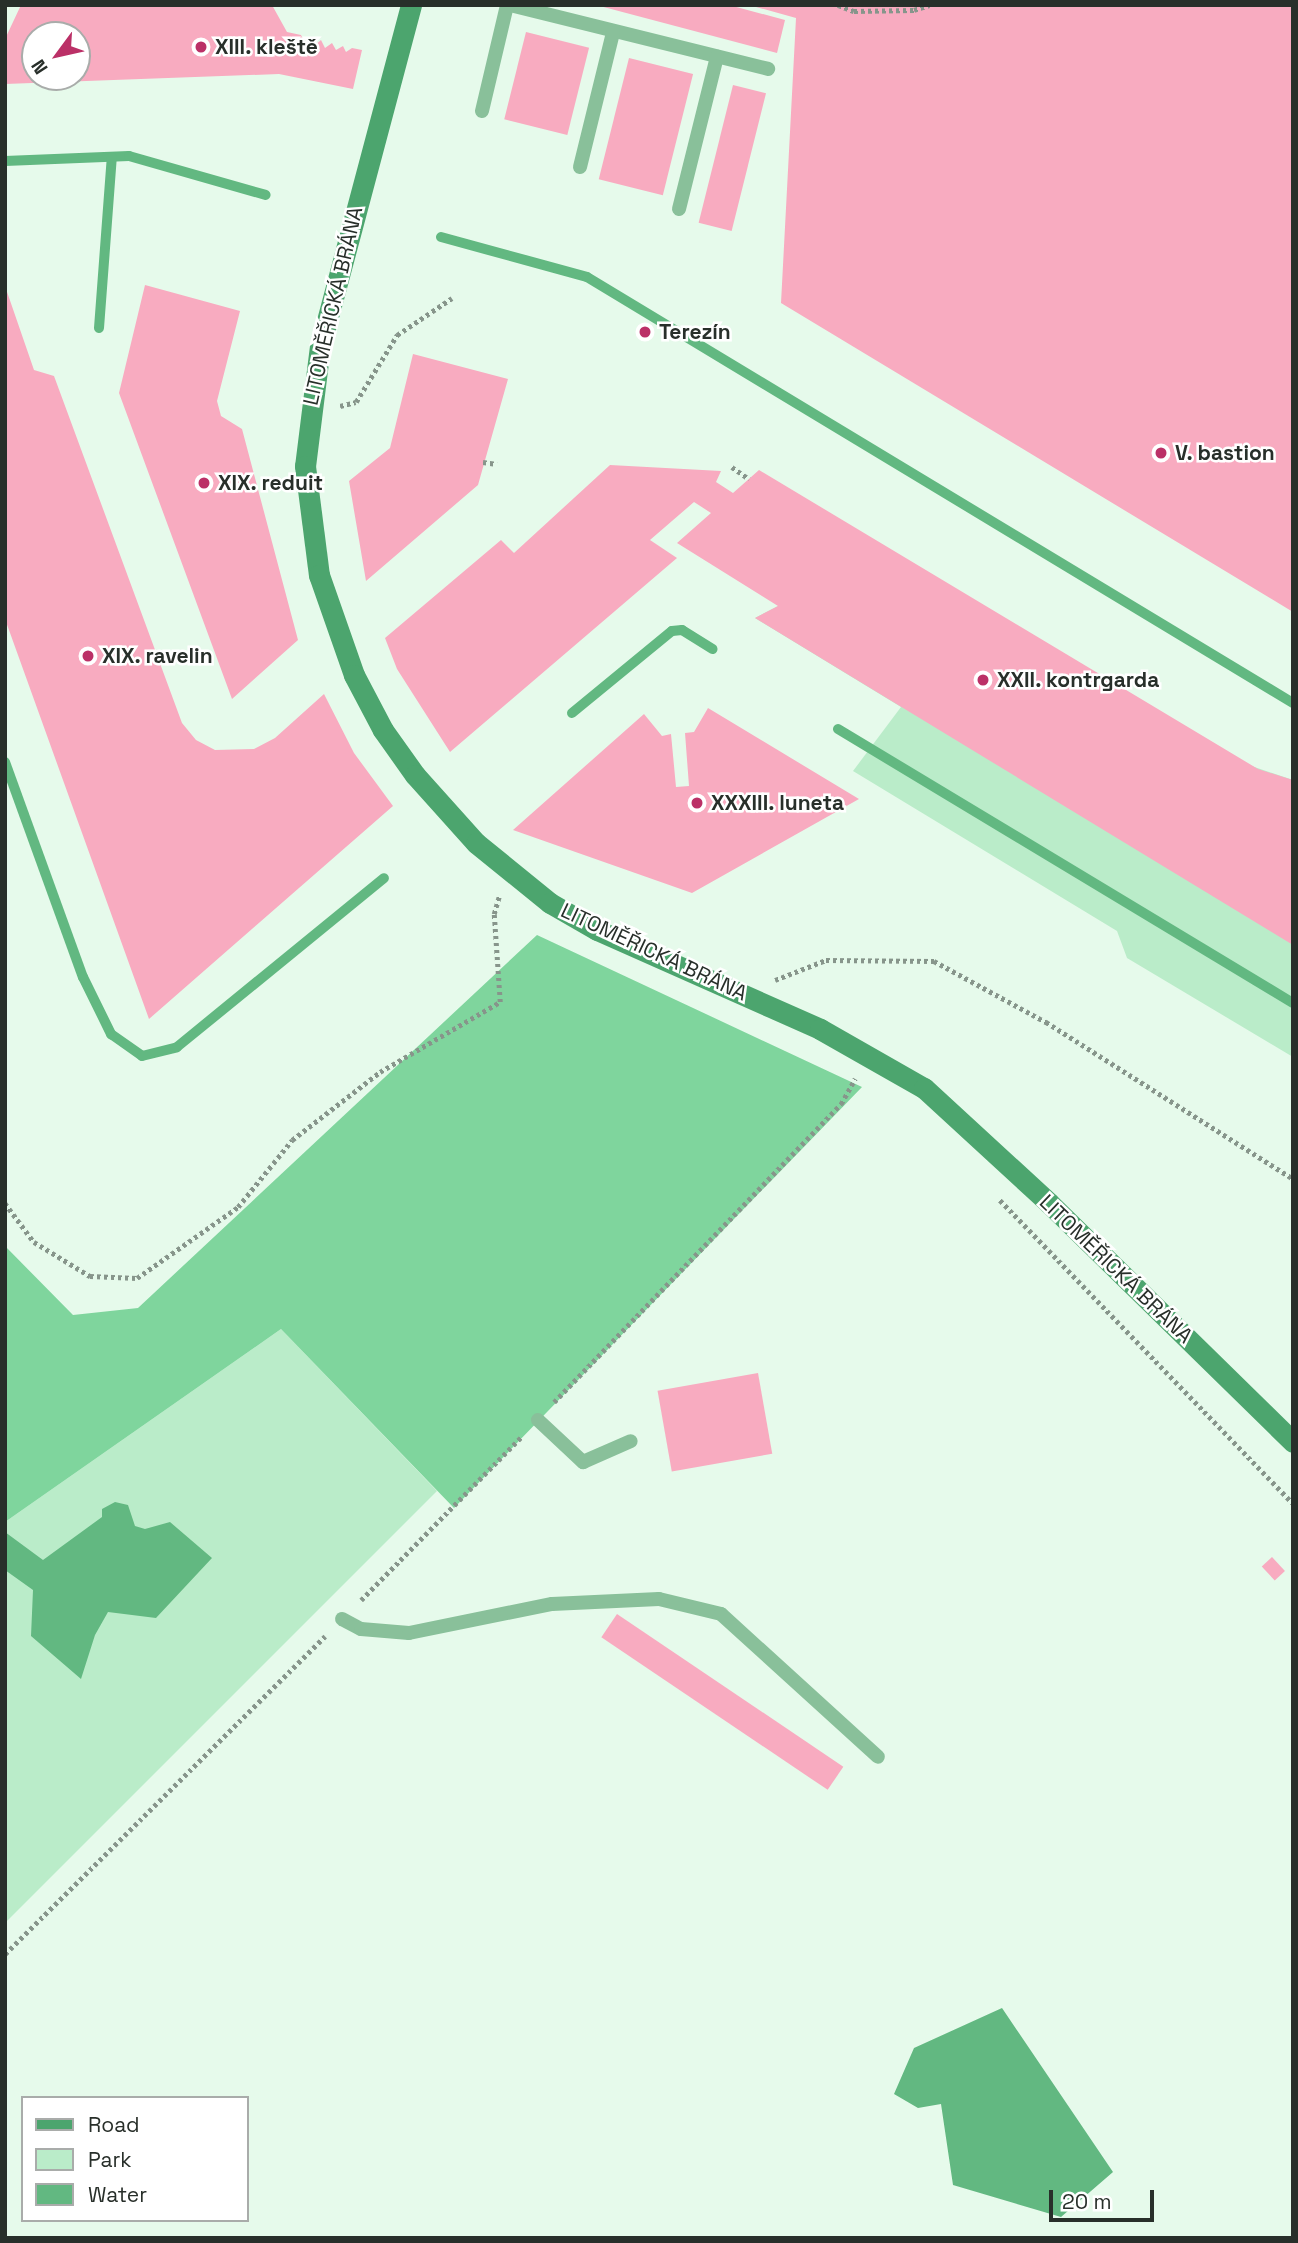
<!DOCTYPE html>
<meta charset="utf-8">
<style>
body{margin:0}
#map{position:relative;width:1298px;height:2243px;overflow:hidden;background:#e6faeb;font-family:"Space Grotesk",sans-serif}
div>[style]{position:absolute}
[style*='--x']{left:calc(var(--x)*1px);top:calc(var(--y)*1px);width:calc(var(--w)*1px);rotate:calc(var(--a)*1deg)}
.green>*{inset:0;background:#baecc9}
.forest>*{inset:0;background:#7fd59d}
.water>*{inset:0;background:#62b881}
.stream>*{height:10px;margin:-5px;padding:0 5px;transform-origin:5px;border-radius:5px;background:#62b881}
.building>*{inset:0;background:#f8abc0;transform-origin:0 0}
.path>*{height:4.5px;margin-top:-2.25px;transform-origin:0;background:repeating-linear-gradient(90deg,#87958b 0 3.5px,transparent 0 7px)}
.service>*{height:14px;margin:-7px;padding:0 7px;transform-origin:7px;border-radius:7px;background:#89c09a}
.secondary>*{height:21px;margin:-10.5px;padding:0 10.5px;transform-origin:10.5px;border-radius:10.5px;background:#4ca56e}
.dots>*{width:19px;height:19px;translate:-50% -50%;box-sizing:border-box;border:4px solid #fff;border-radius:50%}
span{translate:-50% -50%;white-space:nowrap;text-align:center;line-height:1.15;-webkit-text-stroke:5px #fff;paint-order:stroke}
.poi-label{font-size:21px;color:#282f2a;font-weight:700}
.left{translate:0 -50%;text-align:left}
.street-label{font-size:21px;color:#282f2a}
.frame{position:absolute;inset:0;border:7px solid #282f2a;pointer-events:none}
.legend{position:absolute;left:21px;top:2096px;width:228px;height:126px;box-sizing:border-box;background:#fff;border:2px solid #a9acaa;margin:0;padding:9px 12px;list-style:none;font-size:21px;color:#282f2a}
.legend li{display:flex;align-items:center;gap:14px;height:35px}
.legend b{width:35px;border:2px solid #a9acaa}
.north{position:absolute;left:21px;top:21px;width:70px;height:70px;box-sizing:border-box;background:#fff;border:2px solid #a9acaa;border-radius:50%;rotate:237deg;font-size:19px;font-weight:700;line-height:28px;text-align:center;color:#282f2a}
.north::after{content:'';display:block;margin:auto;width:24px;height:32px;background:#bb3067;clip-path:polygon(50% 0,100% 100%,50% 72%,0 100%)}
.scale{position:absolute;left:1049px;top:2190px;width:105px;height:32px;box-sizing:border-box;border:4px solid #282f2a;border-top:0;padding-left:9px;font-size:21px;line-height:24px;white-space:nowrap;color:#282f2a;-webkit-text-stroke:5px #fff;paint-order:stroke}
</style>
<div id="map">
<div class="green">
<div style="clip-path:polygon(778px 606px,1293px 780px,1293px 1057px,1127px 958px,1117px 931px,853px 771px,901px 707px,755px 618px)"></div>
<div style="clip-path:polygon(281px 1329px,437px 1491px,5px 1923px,5px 1522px)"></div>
</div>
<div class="forest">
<div style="clip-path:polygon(537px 935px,862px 1087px,454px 1508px,281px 1329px,5px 1522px,5px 1246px,73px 1315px,138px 1308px)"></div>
</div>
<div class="water">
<div style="clip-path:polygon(115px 1502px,128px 1505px,135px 1526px,145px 1529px,170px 1522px,212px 1558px,156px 1618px,108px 1612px,95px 1635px,81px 1679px,31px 1636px,33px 1590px,5px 1570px,5px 1532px,43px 1560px,102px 1517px,102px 1509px)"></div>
<div style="clip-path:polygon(1002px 2008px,1113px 2172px,1061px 2217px,953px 2185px,941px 2104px,918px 2108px,894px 2094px,914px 2048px)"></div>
</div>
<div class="stream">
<div style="--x:5;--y:161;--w:124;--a:-2.3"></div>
<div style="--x:129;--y:156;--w:142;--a:15.9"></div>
<div style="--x:441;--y:237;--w:151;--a:15.3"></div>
<div style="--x:587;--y:277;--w:825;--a:31.11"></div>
<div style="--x:99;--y:328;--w:171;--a:-85.7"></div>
<div style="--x:572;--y:713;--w:129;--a:-39.4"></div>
<div style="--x:672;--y:631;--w:10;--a:-6"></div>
<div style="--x:682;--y:630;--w:36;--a:32"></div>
<div style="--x:838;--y:729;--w:531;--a:31.06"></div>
<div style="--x:5;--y:762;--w:229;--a:70.1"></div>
<div style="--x:83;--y:977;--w:64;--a:63.8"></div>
<div style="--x:111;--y:1034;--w:38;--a:35"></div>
<div style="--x:142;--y:1056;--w:36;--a:-14"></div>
<div style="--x:177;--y:1047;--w:267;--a:-39.2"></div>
</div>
<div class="building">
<div style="clip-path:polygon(evenodd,21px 5px,272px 5px,287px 32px,301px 35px,304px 42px,310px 38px,315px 45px,321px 40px,325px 48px,332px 43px,336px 50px,343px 46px,346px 52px,352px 48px,362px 50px,353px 89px,279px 74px,5px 84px,5px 39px,21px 5px,35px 35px,77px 35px,77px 77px,35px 77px,35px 35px)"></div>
<div style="clip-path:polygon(596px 5px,729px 5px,785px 20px,777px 53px)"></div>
<div style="clip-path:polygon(749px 5px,1293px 5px,1293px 612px,781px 303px,796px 18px)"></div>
<div style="left:526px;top:32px;width:65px;height:90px;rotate:14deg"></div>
<div style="left:629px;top:58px;width:66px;height:125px;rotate:14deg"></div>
<div style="left:733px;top:85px;width:34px;height:142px;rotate:14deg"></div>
<div style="clip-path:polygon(145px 285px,240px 311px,217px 401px,221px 416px,242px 429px,298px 640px,232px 699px,119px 393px)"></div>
<div style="clip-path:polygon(5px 286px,34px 370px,54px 376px,182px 723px,196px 740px,215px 750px,254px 749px,275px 738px,324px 694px,354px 753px,393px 806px,149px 1019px,5px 619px)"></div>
<div style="clip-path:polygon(413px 354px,508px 379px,478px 485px,366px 581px,349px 481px,390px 448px)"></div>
<div style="clip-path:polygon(610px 465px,721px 471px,716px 482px,733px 493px,759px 470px,1258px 769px,1293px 780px,1293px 945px,755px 618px,778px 606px,677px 543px,711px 513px,694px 502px,650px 540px,677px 558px,450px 752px,397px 669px,385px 638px,501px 540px,514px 553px)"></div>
<div style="clip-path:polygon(708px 708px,859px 799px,692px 893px,513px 830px,644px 714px,662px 736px,671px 734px,676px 787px,689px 786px,685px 733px,694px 732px)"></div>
<div style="left:758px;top:1373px;width:82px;height:102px;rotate:80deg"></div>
<div style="left:1272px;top:1557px;width:19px;height:14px;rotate:47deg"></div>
<div style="left:617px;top:1614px;width:273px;height:28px;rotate:34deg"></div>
</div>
<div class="path">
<div style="--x:838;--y:5;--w:17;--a:21"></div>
<div style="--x:854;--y:11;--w:60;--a:-1"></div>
<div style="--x:914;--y:10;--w:16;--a:-18"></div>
<div style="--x:340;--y:406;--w:16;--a:-14"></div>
<div style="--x:356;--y:402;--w:79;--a:-58.5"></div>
<div style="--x:397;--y:335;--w:66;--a:-33.9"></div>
<div style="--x:483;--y:462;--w:14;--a:8"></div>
<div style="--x:732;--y:467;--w:21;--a:35"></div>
<div style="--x:775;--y:980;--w:55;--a:-21.4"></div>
<div style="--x:826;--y:960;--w:108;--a:0.5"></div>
<div style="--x:934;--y:961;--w:128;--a:28.6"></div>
<div style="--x:1046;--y:1022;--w:293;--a:32.4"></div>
<div style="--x:1000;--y:1200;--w:421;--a:46"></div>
<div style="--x:5;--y:1203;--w:49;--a:53.4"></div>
<div style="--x:34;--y:1242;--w:66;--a:31.3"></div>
<div style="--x:90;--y:1276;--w:47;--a:2.4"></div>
<div style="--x:137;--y:1278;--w:123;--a:-35.1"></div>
<div style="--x:238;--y:1207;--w:86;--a:-51.1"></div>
<div style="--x:292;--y:1140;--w:111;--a:-37.7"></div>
<div style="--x:380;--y:1072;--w:139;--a:-30.3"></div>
<div style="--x:500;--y:1002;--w:88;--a:-93.9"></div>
<div style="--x:494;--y:914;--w:19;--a:-74"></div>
<div style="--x:554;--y:1402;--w:414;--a:-46.1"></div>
<div style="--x:841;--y:1104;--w:29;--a:-61"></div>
<div style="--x:361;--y:1600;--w:228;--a:-45.5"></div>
<div style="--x:5;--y:1954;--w:451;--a:-44.8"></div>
</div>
<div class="service">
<div style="--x:510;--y:5;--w:266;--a:13.9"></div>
<div style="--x:482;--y:111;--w:109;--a:-76.7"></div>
<div style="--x:580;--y:167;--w:138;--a:-76.2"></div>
<div style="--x:679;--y:209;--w:157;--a:-76"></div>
<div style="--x:538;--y:1420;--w:62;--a:43"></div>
<div style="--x:583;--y:1462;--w:52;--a:-23.6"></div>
<div style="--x:342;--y:1619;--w:21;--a:28"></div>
<div style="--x:361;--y:1629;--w:48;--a:4.8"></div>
<div style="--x:409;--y:1633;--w:146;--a:-11.5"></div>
<div style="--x:552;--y:1604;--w:107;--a:-2.7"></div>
<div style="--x:659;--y:1599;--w:64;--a:13.6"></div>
<div style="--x:721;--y:1614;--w:212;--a:42.3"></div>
</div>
<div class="secondary">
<div style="--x:411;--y:5;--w:353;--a:104.9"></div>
<div style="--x:320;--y:346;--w:121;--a:97.1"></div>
<div style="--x:305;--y:466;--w:110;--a:82.7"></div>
<div style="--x:319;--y:575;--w:106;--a:70.7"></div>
<div style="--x:354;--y:675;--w:62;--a:62.2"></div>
<div style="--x:383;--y:730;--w:55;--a:54.6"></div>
<div style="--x:415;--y:775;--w:91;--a:48.1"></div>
<div style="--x:476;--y:843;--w:95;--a:39"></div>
<div style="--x:550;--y:903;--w:54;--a:29.9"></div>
<div style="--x:597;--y:930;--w:244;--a:23.9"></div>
<div style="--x:820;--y:1029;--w:120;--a:29.6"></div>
<div style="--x:924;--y:1088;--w:170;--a:42.6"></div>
<div style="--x:1049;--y:1203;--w:342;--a:44.4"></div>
</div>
<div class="dots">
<div style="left:201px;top:47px;background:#bb3067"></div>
<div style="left:645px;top:332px;background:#bb3067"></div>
<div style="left:1161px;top:453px;background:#bb3067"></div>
<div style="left:204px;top:483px;background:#bb3067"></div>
<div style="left:88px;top:656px;background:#bb3067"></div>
<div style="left:983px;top:680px;background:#bb3067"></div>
<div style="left:697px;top:803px;background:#bb3067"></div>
</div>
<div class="poi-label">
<span class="left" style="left:215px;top:47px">XIII. kleště</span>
<span class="left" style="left:659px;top:332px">Terezín</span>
<span class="left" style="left:1175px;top:453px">V. bastion</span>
<span class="left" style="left:218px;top:483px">XIX. reduit</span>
<span class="left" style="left:102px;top:656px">XIX. ravelin</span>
<span class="left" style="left:997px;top:680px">XXII. kontrgarda</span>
<span class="left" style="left:711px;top:803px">XXXIII. luneta</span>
</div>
<div class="street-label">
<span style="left:333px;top:306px;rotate:-77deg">LITOMĚŘICKÁ BRÁNA</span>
<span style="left:654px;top:952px;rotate:25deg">LITOMĚŘICKÁ BRÁNA</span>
<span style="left:1116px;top:1269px;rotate:44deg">LITOMĚŘICKÁ BRÁNA</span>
</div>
<div class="frame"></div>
<ul class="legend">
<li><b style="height:9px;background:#4ca56e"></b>Road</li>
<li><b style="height:19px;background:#baecc9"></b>Park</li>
<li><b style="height:19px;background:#62b881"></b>Water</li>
</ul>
<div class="north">N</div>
<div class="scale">20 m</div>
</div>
